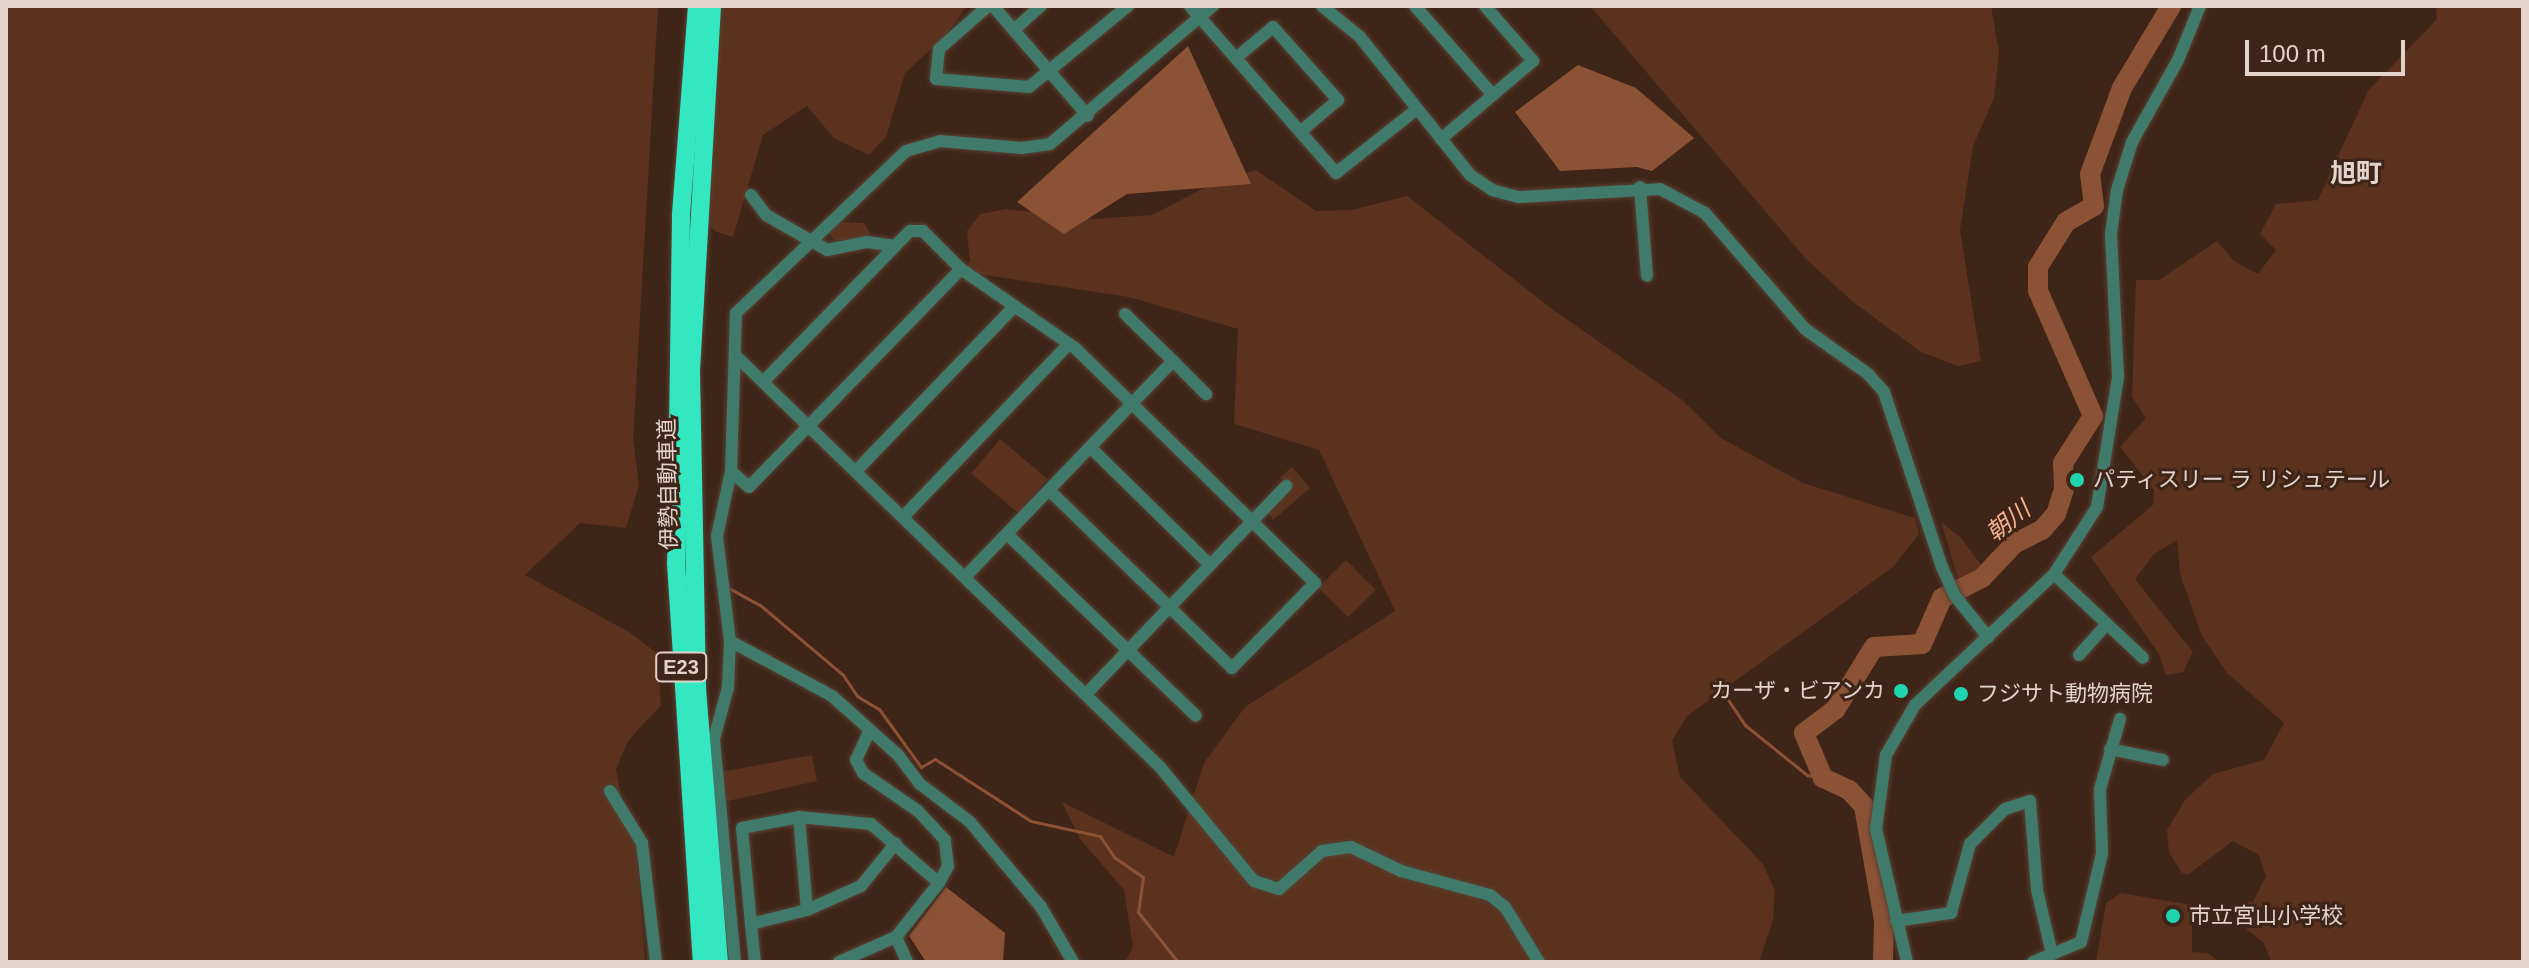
<!DOCTYPE html>
<meta charset="utf-8">
<style>
body{margin:0}
#map{position:relative;width:2529px;height:968px;overflow:hidden;background:#3e2518;font-family:Helvetica,"Noto Sans JP",sans-serif}
div>[style]{position:absolute}
[style*='--x']{left:calc(var(--x)*1px);top:calc(var(--y)*1px);width:calc(var(--w)*1px);rotate:calc(var(--a)*1deg)}
.green>*{inset:0;background:#5b321d;transform-origin:0 0}
.water>*{inset:0;background:#8c5235}
.stream>*{height:3px;margin:-1.5px;padding:0 1.5px;transform-origin:1.5px;border-radius:1.5px;background:#8c5235}
.river>*{height:20px;margin:-10px;padding:0 10px;transform-origin:10px;border-radius:10px;background:#8c5235}
.roads{filter:drop-shadow(0 0 2px #594135) drop-shadow(0 0 2px #594135)}
.minor>*{height:12px;margin:-6px;padding:0 6px;transform-origin:6px;border-radius:6px;background:#407a6a}
.highway>*{height:18px;margin:-9px;padding:0 9px;transform-origin:9px;border-radius:9px;background:#33e7c0}
.dots>*{width:22px;height:22px;translate:-50% -50%;box-sizing:border-box;border:4px solid #3e2518;border-radius:50%}
span{translate:-50% -50%;white-space:nowrap;text-align:center;line-height:1.15;-webkit-text-stroke:6px #3e2518;paint-order:stroke}
.shield-label span{padding:2px 6px;background:#3e2518;border:2px solid;border-radius:6px;-webkit-text-stroke-width:0}
.shield-label{font-size:20px;color:#e4d3cb;font-weight:700}
.poi-label{font-size:22px;color:#e4d3cb}
.left{translate:0 -50%;text-align:left}
.right{translate:-100% -50%;text-align:right}
.street-label{font-size:22px;color:#e4d3cb}
.water-label{font-size:24px;color:#f8b18f;font-style:italic}
.quarter-label{font-size:26px;color:#e4d3cb;font-weight:700}
.frame{position:absolute;inset:0;border:8px solid #e4d3cb;pointer-events:none}
.scale{position:absolute;left:2245px;top:40px;width:160px;height:36px;box-sizing:border-box;border:4px solid #e4d3cb;border-top:0;padding-left:10px;font-size:24px;line-height:28px;white-space:nowrap;color:#e4d3cb;-webkit-text-stroke:6px #3e2518;paint-order:stroke}
</style>
<div id="map">
<div class="green">
<div style="clip-path:polygon(6px 6px,658px 6px,633px 439px,639px 485px,626px 528px,580px 523px,525px 575px,629px 632px,657px 653px,661px 705px,628px 741px,616px 769px,622px 801px,634px 823px,645px 962px,6px 962px)"></div>
<div style="clip-path:polygon(714px 6px,967px 6px,946px 35px,905px 73px,886px 137px,869px 155px,834px 138px,807px 106px,763px 135px,733px 237px,715px 231px,706px 221px)"></div>
<div style="clip-path:polygon(1590px 6px,1991px 6px,1999px 52px,1994px 98px,1973px 146px,1960px 230px,1981px 361px,1958px 366px,1921px 352px,1853px 302px,1806px 259px)"></div>
<div style="clip-path:polygon(2436px 6px,2523px 6px,2523px 962px,2272px 962px,2263px 942px,2247px 930px,2246px 902px,2253px 902px,2266px 876px,2259px 855px,2233px 841px,2189px 874px,2182px 873px,2169px 852px,2167px 830px,2185px 800px,2213px 774px,2264px 760px,2284px 723px,2227px 673px,2202px 636px,2180px 574px,2177px 540px,2154px 554px,2135px 579px,2193px 652px,2183px 672px,2166px 675px,2159px 654px,2091px 557px,2153px 505px,2154px 490px,2120px 447px,2146px 418px,2132px 397px,2136px 280px,2159px 280px,2217px 241px,2234px 261px,2258px 274px,2276px 250px,2260px 234px,2276px 204px,2318px 200px,2368px 91px,2437px 19px)"></div>
<div style="clip-path:polygon(1256px 170px,1316px 211px,1352px 210px,1407px 196px,1552px 309px,1681px 399px,1721px 438px,1803px 483px,1915px 518px,1919px 534px,1893px 567px,1687px 716px,1672px 741px,1680px 777px,1763px 864px,1775px 891px,1773px 920px,1759px 962px,1125px 962px,1133px 947px,1124px 890px,1080px 839px,1062px 802px,1174px 857px,1204px 763px,1245px 707px,1395px 611px,1319px 450px,1234px 424px,1238px 329px,1129px 297px,959px 271px,970px 262px,967px 231px,980px 214px,1006px 209px,1093px 219px,1152px 215px,1208px 186px)"></div>
<div style="clip-path:polygon(836px 222px,864px 223px,872px 236px,835px 241px,827px 231px)"></div>
<div style="left:1000px;top:439px;width:62px;height:45px;rotate:40deg"></div>
<div style="clip-path:polygon(1292px 467px,1310px 488px,1273px 520px,1268px 512px,1292px 490px,1280px 477px)"></div>
<div style="clip-path:polygon(1941px 522px,1961px 538px,1982px 566px,1958px 579px)"></div>
<div style="left:1346px;top:560px;width:42px;height:39px;rotate:45deg"></div>
<div style="clip-path:polygon(812px 755px,817px 781px,724px 802px,721px 772px)"></div>
<div style="clip-path:polygon(2121px 893px,2192px 905px,2192px 952px,2207px 953px,2220px 962px,2096px 962px,2106px 903px)"></div>
</div>
<div class="water">
<div style="clip-path:polygon(1188px 46px,1251px 184px,1127px 194px,1064px 234px,1017px 202px)"></div>
<div style="clip-path:polygon(1578px 65px,1636px 88px,1694px 138px,1652px 171px,1637px 167px,1560px 171px,1515px 112px)"></div>
<div style="clip-path:polygon(946px 887px,1005px 933px,1003px 962px,926px 962px,909px 936px)"></div>
</div>
<div class="stream">
<div style="--x:727;--y:587;--w:38;--a:29"></div>
<div style="--x:760;--y:605;--w:109;--a:40.1"></div>
<div style="--x:843;--y:675;--w:25;--a:56"></div>
<div style="--x:857;--y:696;--w:26;--a:31"></div>
<div style="--x:879;--y:709;--w:72;--a:54.1"></div>
<div style="--x:921;--y:767;--w:16;--a:-30"></div>
<div style="--x:935;--y:759;--w:114;--a:32.9"></div>
<div style="--x:1031;--y:821;--w:71;--a:12.3"></div>
<div style="--x:1100;--y:836;--w:25;--a:56"></div>
<div style="--x:1114;--y:857;--w:35;--a:35"></div>
<div style="--x:1143;--y:877;--w:35;--a:98"></div>
<div style="--x:1138;--y:912;--w:64;--a:51.3"></div>
<div style="--x:1716;--y:682;--w:52;--a:56"></div>
<div style="--x:1745;--y:725;--w:80;--a:38.9"></div>
<div style="--x:1807;--y:775;--w:16;--a:11"></div>
</div>
<div class="river">
<div style="--x:1883;--y:962;--w:42;--a:-88.6"></div>
<div style="--x:1884;--y:920;--w:116;--a:-100"></div>
<div style="--x:1864;--y:806;--w:22;--a:-133"></div>
<div style="--x:1849;--y:790;--w:29;--a:-155"></div>
<div style="--x:1823;--y:778;--w:49;--a:-112.9"></div>
<div style="--x:1804;--y:733;--w:39;--a:-37"></div>
<div style="--x:1835;--y:710;--w:74;--a:-58.2"></div>
<div style="--x:1874;--y:647;--w:48;--a:-3.6"></div>
<div style="--x:1922;--y:644;--w:50;--a:-66.5"></div>
<div style="--x:1942;--y:598;--w:45;--a:-26.6"></div>
<div style="--x:1982;--y:578;--w:47;--a:-46.7"></div>
<div style="--x:2014;--y:544;--w:31;--a:-27"></div>
<div style="--x:2042;--y:530;--w:21;--a:-49"></div>
<div style="--x:2056;--y:514;--w:26;--a:-72"></div>
<div style="--x:2064;--y:489;--w:26;--a:-92"></div>
<div style="--x:2063;--y:463;--w:56;--a:-57.4"></div>
<div style="--x:2093;--y:416;--w:137;--a:-113.7"></div>
<div style="--x:2038;--y:291;--w:24;--a:-90"></div>
<div style="--x:2038;--y:267;--w:53;--a:-58.1"></div>
<div style="--x:2066;--y:222;--w:32;--a:-30"></div>
<div style="--x:2094;--y:206;--w:32;--a:-97"></div>
<div style="--x:2090;--y:174;--w:92;--a:-69.6"></div>
<div style="--x:2122;--y:88;--w:96;--a:-59.1"></div>
</div>
<div class="roads">
<div class="minor">
<div style="--x:988;--y:6;--w:65;--a:138.7"></div>
<div style="--x:939;--y:49;--w:30;--a:96"></div>
<div style="--x:936;--y:79;--w:93;--a:4.9"></div>
<div style="--x:1029;--y:87;--w:128;--a:-39.3"></div>
<div style="--x:993;--y:6;--w:145;--a:49.2"></div>
<div style="--x:1190;--y:6;--w:222;--a:48.8"></div>
<div style="--x:1336;--y:173;--w:103;--a:-38.3"></div>
<div style="--x:1322;--y:6;--w:49;--a:39.2"></div>
<div style="--x:1360;--y:37;--w:176;--a:51.4"></div>
<div style="--x:1470;--y:175;--w:27;--a:34"></div>
<div style="--x:1492;--y:190;--w:28;--a:15"></div>
<div style="--x:1519;--y:197;--w:141;--a:-3.2"></div>
<div style="--x:1660;--y:189;--w:51;--a:28.1"></div>
<div style="--x:1705;--y:213;--w:153;--a:49.2"></div>
<div style="--x:1805;--y:329;--w:77;--a:35.5"></div>
<div style="--x:1868;--y:374;--w:24;--a:48"></div>
<div style="--x:1884;--y:392;--w:184;--a:71.7"></div>
<div style="--x:1942;--y:567;--w:32;--a:66"></div>
<div style="--x:1955;--y:596;--w:53;--a:51.2"></div>
<div style="--x:1415;--y:6;--w:118;--a:48.8"></div>
<div style="--x:1014;--y:30;--w:36;--a:-42"></div>
<div style="--x:1237;--y:57;--w:47;--a:-39.8"></div>
<div style="--x:1273;--y:27;--w:98;--a:48.3"></div>
<div style="--x:1338;--y:100;--w:48;--a:140"></div>
<div style="--x:1441;--y:139;--w:121;--a:-40.3"></div>
<div style="--x:1533;--y:61;--w:73;--a:-131.1"></div>
<div style="--x:1640;--y:187;--w:89;--a:85.5"></div>
<div style="--x:751;--y:195;--w:25;--a:53"></div>
<div style="--x:766;--y:215;--w:70;--a:29.8"></div>
<div style="--x:827;--y:250;--w:41;--a:-11.3"></div>
<div style="--x:867;--y:242;--w:28;--a:8"></div>
<div style="--x:1125;--y:314;--w:67;--a:44.4"></div>
<div style="--x:735;--y:355;--w:592;--a:44.11"></div>
<div style="--x:1160;--y:767;--w:148;--a:50.5"></div>
<div style="--x:1254;--y:881;--w:26;--a:18"></div>
<div style="--x:1279;--y:889;--w:57;--a:-41.5"></div>
<div style="--x:1322;--y:851;--w:29;--a:-8"></div>
<div style="--x:1351;--y:847;--w:55;--a:25.6"></div>
<div style="--x:1401;--y:871;--w:92;--a:15.1"></div>
<div style="--x:1490;--y:895;--w:19;--a:39"></div>
<div style="--x:1505;--y:907;--w:65;--a:58.3"></div>
<div style="--x:763;--y:382;--w:211;--a:-45.8"></div>
<div style="--x:910;--y:231;--w:13;--a:0"></div>
<div style="--x:923;--y:231;--w:54;--a:45"></div>
<div style="--x:961;--y:269;--w:139;--a:34.7"></div>
<div style="--x:1075;--y:348;--w:336;--a:44.4"></div>
<div style="--x:1315;--y:583;--w:119;--a:134.3"></div>
<div style="--x:1232;--y:668;--w:255;--a:-135.8"></div>
<div style="--x:1090;--y:447;--w:168;--a:44.5"></div>
<div style="--x:731;--y:471;--w:24;--a:42"></div>
<div style="--x:749;--y:487;--w:304;--a:-45.8"></div>
<div style="--x:856;--y:471;--w:229;--a:-46.1"></div>
<div style="--x:903;--y:517;--w:240;--a:-46.2"></div>
<div style="--x:1007;--y:534;--w:262;--a:43.9"></div>
<div style="--x:2054;--y:574;--w:122;--a:43.3"></div>
<div style="--x:965;--y:577;--w:300;--a:-46.1"></div>
<div style="--x:1173;--y:361;--w:47;--a:45"></div>
<div style="--x:730;--y:641;--w:116;--a:28.3"></div>
<div style="--x:832;--y:696;--w:89;--a:41.8"></div>
<div style="--x:898;--y:755;--w:36;--a:53"></div>
<div style="--x:920;--y:784;--w:63;--a:37.2"></div>
<div style="--x:970;--y:822;--w:111;--a:50.1"></div>
<div style="--x:1041;--y:907;--w:64;--a:59.8"></div>
<div style="--x:2079;--y:655;--w:40;--a:-48"></div>
<div style="--x:1086;--y:694;--w:289;--a:-46.1"></div>
<div style="--x:2110;--y:749;--w:54;--a:11.7"></div>
<div style="--x:610;--y:791;--w:61;--a:58.4"></div>
<div style="--x:642;--y:843;--w:120;--a:83.3"></div>
<div style="--x:799;--y:817;--w:93;--a:85.1"></div>
<div style="--x:807;--y:910;--w:58;--a:166"></div>
<div style="--x:751;--y:924;--w:96;--a:-95.4"></div>
<div style="--x:742;--y:828;--w:58;--a:-10.9"></div>
<div style="--x:799;--y:817;--w:72;--a:5.6"></div>
<div style="--x:871;--y:824;--w:90;--a:40.9"></div>
<div style="--x:939;--y:883;--w:19;--a:-62"></div>
<div style="--x:948;--y:866;--w:26;--a:-97"></div>
<div style="--x:945;--y:840;--w:40;--a:-133"></div>
<div style="--x:918;--y:811;--w:67;--a:-145.4"></div>
<div style="--x:863;--y:773;--w:15;--a:-118"></div>
<div style="--x:856;--y:760;--w:31;--a:-65"></div>
<div style="--x:807;--y:910;--w:59;--a:-24"></div>
<div style="--x:861;--y:886;--w:55;--a:-50.9"></div>
<div style="--x:1896;--y:921;--w:56;--a:-8.3"></div>
<div style="--x:1951;--y:913;--w:72;--a:-74.6"></div>
<div style="--x:1970;--y:844;--w:49;--a:-45"></div>
<div style="--x:2005;--y:809;--w:26;--a:-18"></div>
<div style="--x:2030;--y:801;--w:89;--a:85.5"></div>
<div style="--x:2037;--y:890;--w:66;--a:76.8"></div>
<div style="--x:751;--y:924;--w:38;--a:84"></div>
<div style="--x:896;--y:937;--w:69;--a:-51.5"></div>
<div style="--x:735;--y:962;--w:224;--a:-95.4"></div>
<div style="--x:714;--y:739;--w:54;--a:-74.9"></div>
<div style="--x:728;--y:687;--w:46;--a:-87.5"></div>
<div style="--x:730;--y:641;--w:106;--a:-97.1"></div>
<div style="--x:717;--y:536;--w:66;--a:-77.8"></div>
<div style="--x:731;--y:471;--w:158;--a:-88.2"></div>
<div style="--x:736;--y:313;--w:235;--a:-43.6"></div>
<div style="--x:906;--y:151;--w:35;--a:-16"></div>
<div style="--x:940;--y:141;--w:82;--a:4.9"></div>
<div style="--x:1022;--y:148;--w:28;--a:-8"></div>
<div style="--x:1050;--y:144;--w:214;--a:-40.3"></div>
<div style="--x:839;--y:962;--w:62;--a:-23.7"></div>
<div style="--x:896;--y:937;--w:27;--a:66"></div>
<div style="--x:1907;--y:962;--w:137;--a:-103.1"></div>
<div style="--x:1876;--y:829;--w:75;--a:-82.3"></div>
<div style="--x:1886;--y:755;--w:58;--a:-59.9"></div>
<div style="--x:1915;--y:705;--w:191;--a:-43.3"></div>
<div style="--x:2054;--y:574;--w:80;--a:-57.3"></div>
<div style="--x:2097;--y:507;--w:132;--a:-80.8"></div>
<div style="--x:2118;--y:377;--w:143;--a:-92.8"></div>
<div style="--x:2111;--y:234;--w:44;--a:-82.2"></div>
<div style="--x:2117;--y:190;--w:50;--a:-72.6"></div>
<div style="--x:2132;--y:142;--w:94;--a:-60.7"></div>
<div style="--x:2178;--y:60;--w:58;--a:-67.8"></div>
<div style="--x:2033;--y:962;--w:52;--a:-22.6"></div>
<div style="--x:2081;--y:942;--w:90;--a:-76.6"></div>
<div style="--x:2102;--y:854;--w:65;--a:-91.8"></div>
<div style="--x:2100;--y:789;--w:73;--a:-74.1"></div>
</div>
<div class="highway">
<div style="--x:697;--y:6;--w:211;--a:94.4"></div>
<div style="--x:681;--y:216;--w:347;--a:90.8"></div>
<div style="--x:676;--y:563;--w:400;--a:86.3"></div>
<div style="--x:712;--y:6;--w:368;--a:93.3"></div>
<div style="--x:691;--y:373;--w:316;--a:88.9"></div>
<div style="--x:697;--y:689;--w:274;--a:85.4"></div>
</div>
</div>
<div class="dots">
<div style="left:2077px;top:480px;background:#1fd5b0"></div>
<div style="left:1901px;top:691px;background:#1fd5b0"></div>
<div style="left:1961px;top:694px;background:#1fd5b0"></div>
<div style="left:2173px;top:916px;background:#1fd5b0"></div>
</div>
<div class="shield-label">
<span style="left:681px;top:667px">E23</span>
</div>
<div class="poi-label">
<span class="left" style="left:2093px;top:480px">パティスリー ラ リシュテール</span>
<span class="right" style="left:1885px;top:691px">カーザ・ビアンカ</span>
<span class="left" style="left:1977px;top:694px">フジサト動物病院</span>
<span class="left" style="left:2189px;top:916px">市立宮山小学校</span>
</div>
<div class="street-label">
<span style="left:668px;top:484px;rotate:-91deg">伊勢自動車道</span>
</div>
<div class="water-label">
<span style="left:2008px;top:521px;rotate:-38deg">朝川</span>
</div>
<div class="quarter-label">
<span style="left:2356px;top:174px">旭町</span>
</div>
<div class="frame"></div>
<div class="scale">100 m</div>
</div>
